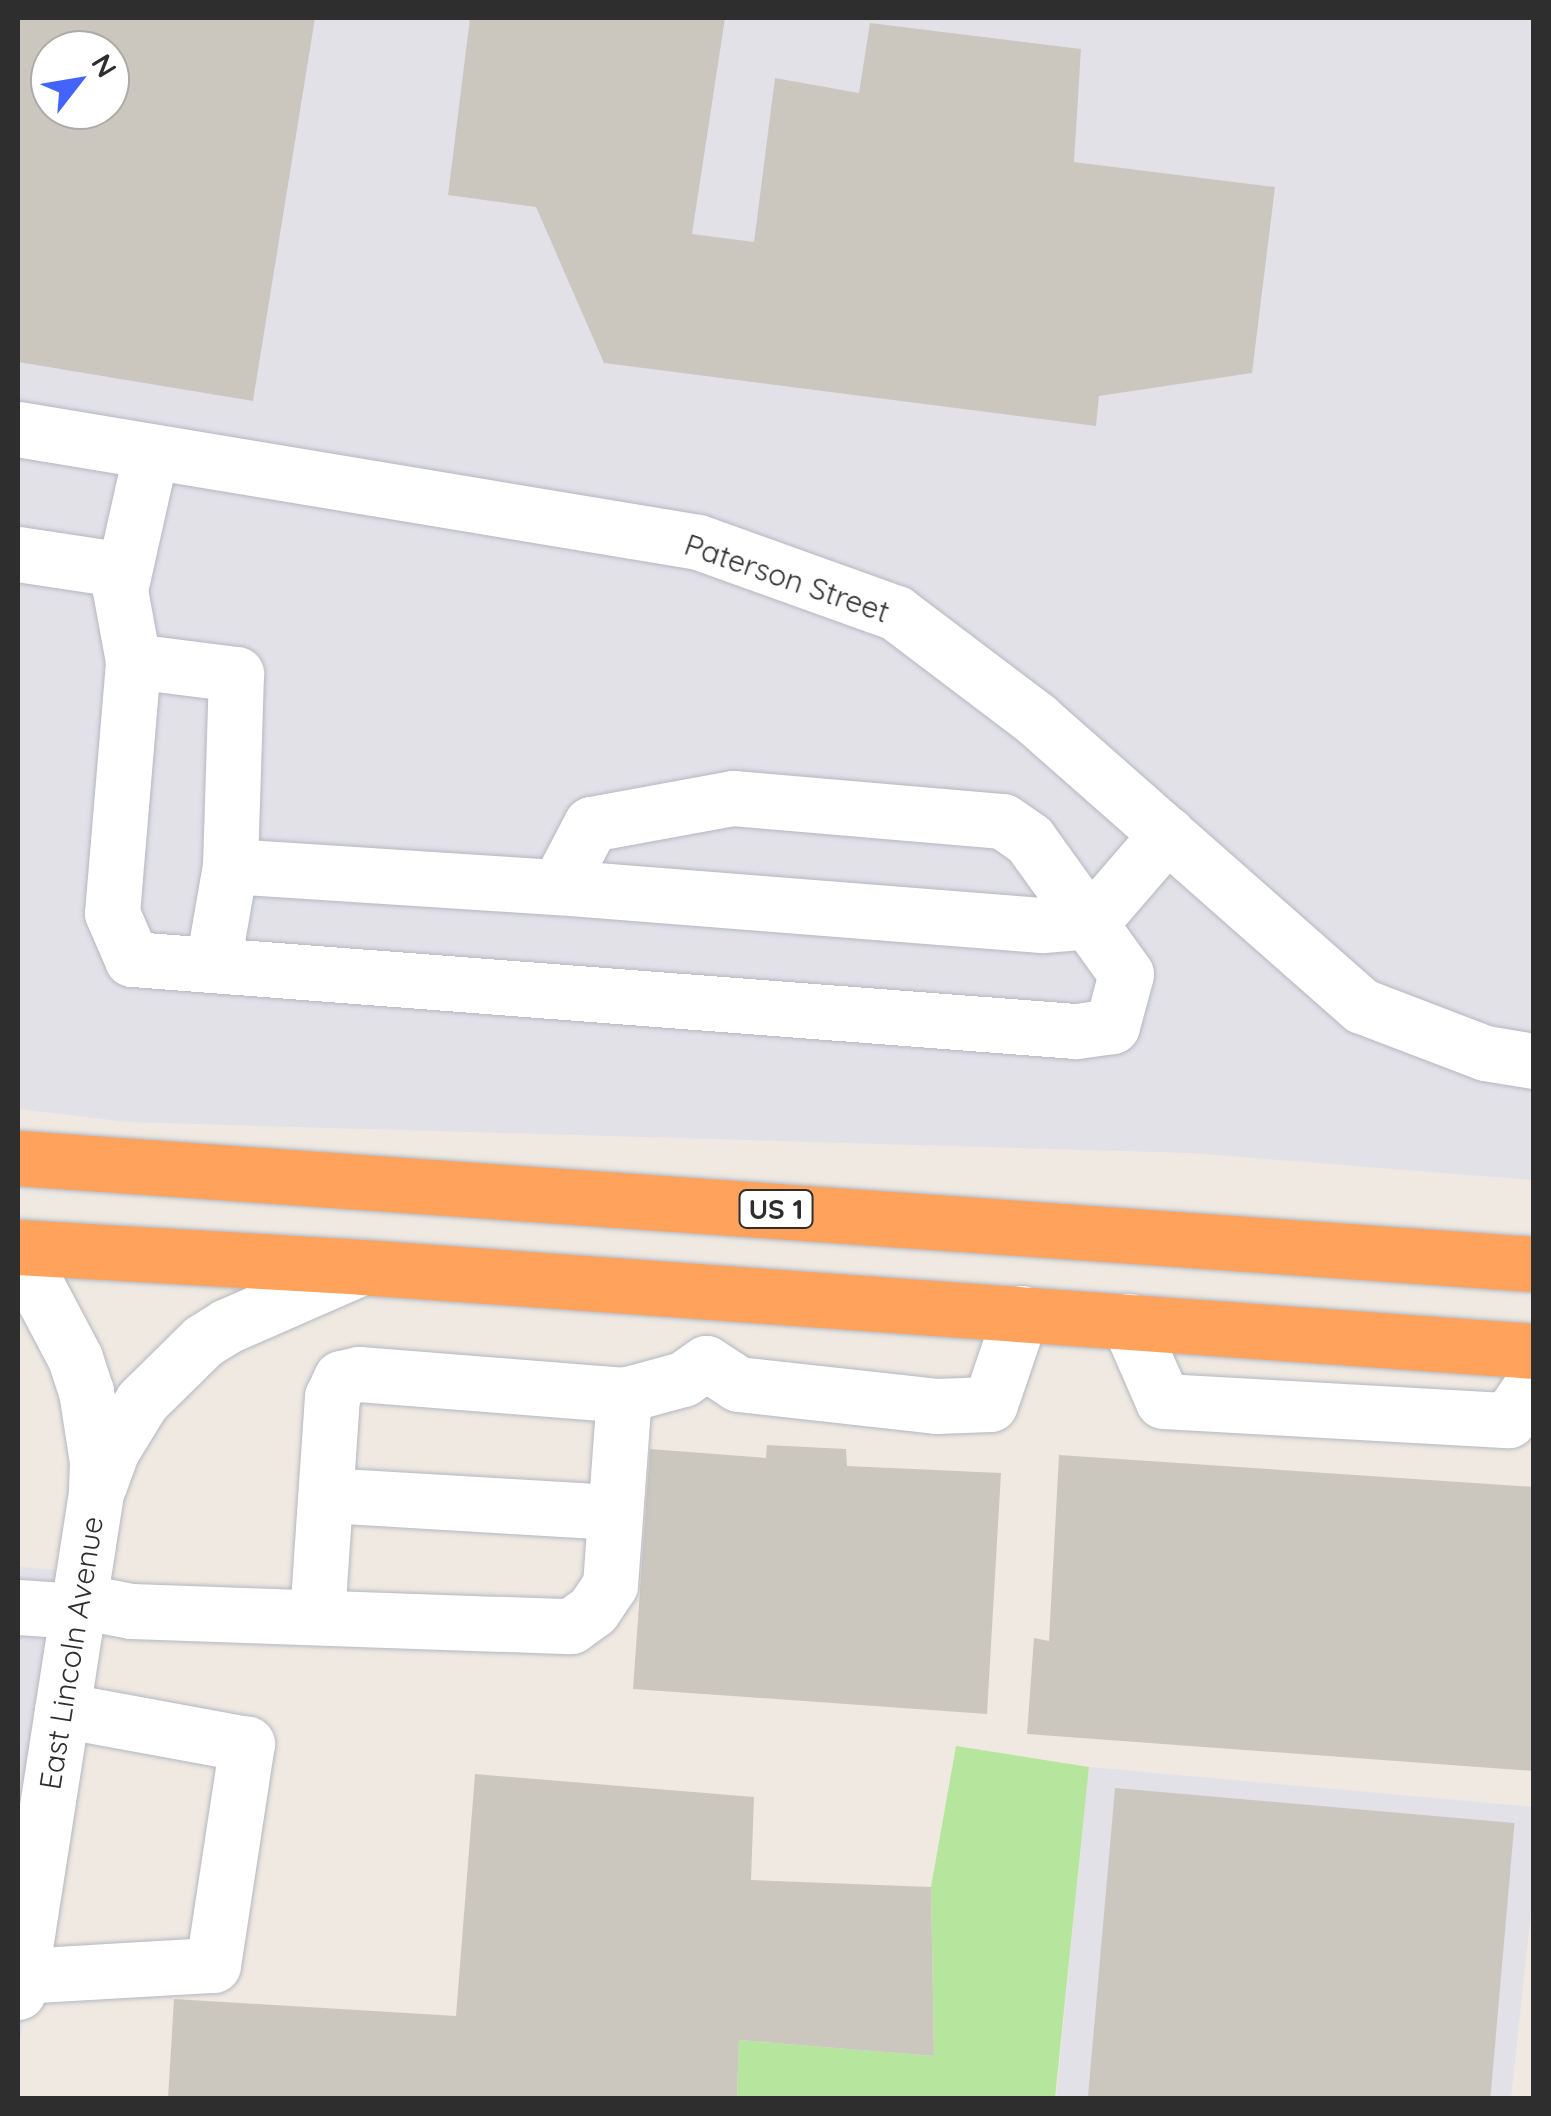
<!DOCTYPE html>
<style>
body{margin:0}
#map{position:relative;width:1551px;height:2116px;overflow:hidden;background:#efe9e1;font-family:Quicksand,sans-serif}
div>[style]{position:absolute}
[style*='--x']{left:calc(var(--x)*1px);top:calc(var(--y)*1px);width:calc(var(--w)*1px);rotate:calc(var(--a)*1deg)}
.industrial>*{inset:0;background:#e3e1e8}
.green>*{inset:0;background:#b6e59e}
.building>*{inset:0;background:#cbc7bf;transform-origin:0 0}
.roads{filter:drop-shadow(0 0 2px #b4b7c1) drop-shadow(0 0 2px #b4b7c1)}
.minor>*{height:55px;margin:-27.5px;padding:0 27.5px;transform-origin:27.5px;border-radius:27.5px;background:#fff}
.highway>*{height:55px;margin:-27.5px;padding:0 27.5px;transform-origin:27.5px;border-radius:27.5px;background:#ffa35c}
span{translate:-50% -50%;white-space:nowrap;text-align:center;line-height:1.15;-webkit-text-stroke:8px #fff;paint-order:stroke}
.shield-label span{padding:2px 8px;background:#fff;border:2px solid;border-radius:8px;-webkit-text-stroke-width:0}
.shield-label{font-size:28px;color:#2e2e2e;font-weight:700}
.street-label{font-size:30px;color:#2e2e2e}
.frame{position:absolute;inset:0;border:20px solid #2e2e2e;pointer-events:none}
.north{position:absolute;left:30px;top:30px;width:100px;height:100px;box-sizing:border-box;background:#fff;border:2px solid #ababab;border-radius:50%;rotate:59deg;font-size:28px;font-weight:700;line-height:40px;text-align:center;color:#2e2e2e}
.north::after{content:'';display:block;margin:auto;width:35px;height:45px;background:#4264fb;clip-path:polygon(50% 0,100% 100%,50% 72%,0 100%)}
</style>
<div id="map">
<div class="industrial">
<div style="clip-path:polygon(evenodd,18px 18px,1533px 18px,1533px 1180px,1192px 1153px,127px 1122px,18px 1109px,18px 18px,50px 50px,110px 50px,110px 110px,50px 110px,50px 50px)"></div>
<div style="clip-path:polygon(18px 1567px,102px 1573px,18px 2051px)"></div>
<div style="clip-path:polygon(1089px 1767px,1533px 1807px,1533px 1893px,1511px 2098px,1056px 2098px)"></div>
</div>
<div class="green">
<div style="clip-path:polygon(956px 1746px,1089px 1767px,1055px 2098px,737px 2098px,739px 2040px,934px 2056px,931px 1887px)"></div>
</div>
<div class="building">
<div style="clip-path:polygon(evenodd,18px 18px,315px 18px,253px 401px,18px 362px,18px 18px,50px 50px,110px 50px,110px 110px,50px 110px,50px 50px)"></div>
<div style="clip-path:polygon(470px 18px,725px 18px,692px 234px,754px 242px,775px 78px,859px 93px,870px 23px,1081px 49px,1074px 162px,1275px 187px,1252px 373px,1099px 396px,1096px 426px,604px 363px,536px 207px,448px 195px)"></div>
<div style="clip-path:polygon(767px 1445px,846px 1449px,847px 1466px,1001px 1473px,987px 1714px,633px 1689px,650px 1449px,766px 1458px)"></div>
<div style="clip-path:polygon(1059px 1455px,1534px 1487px,1534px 1771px,1027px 1734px,1034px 1638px,1049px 1641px)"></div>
<div style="clip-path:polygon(475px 1774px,754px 1797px,751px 1880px,931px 1887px,934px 2056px,739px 2040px,737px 2098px,168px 2098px,174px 1999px,456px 2016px)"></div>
<div style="left:1115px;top:1788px;width:401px;height:311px;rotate:5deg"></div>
</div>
<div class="roads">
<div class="minor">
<div style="--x:18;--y:429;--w:689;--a:9.43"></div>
<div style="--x:698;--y:542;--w:210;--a:19.7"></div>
<div style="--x:896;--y:613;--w:176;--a:37.1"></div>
<div style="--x:1036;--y:719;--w:434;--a:41.4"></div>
<div style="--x:1362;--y:1006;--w:132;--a:20.9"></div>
<div style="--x:1485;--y:1053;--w:50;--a:9.3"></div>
<div style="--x:18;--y:554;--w:107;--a:8.6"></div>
<div style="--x:133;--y:661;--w:104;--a:7.2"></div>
<div style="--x:236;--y:674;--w:192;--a:91.8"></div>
<div style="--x:230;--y:866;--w:329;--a:3.7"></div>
<div style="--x:558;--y:887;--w:71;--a:-62.4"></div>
<div style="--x:591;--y:824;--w:144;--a:-10.4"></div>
<div style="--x:733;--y:798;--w:271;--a:4.9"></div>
<div style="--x:1003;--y:821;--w:32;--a:35"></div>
<div style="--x:1029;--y:839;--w:166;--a:54.3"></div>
<div style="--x:1126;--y:974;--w:54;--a:105.1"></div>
<div style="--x:1112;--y:1026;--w:37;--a:172"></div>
<div style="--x:1075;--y:1031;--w:946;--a:-175.63"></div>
<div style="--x:132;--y:959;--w:50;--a:-113.5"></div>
<div style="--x:112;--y:913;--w:253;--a:-85.2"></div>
<div style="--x:133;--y:661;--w:72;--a:-100.4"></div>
<div style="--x:120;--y:590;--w:142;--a:-77.4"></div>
<div style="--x:558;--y:887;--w:486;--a:4.5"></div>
<div style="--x:1043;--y:925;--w:49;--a:-4.7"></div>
<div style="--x:1092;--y:921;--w:115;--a:-49.2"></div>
<div style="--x:213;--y:963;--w:98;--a:-80.1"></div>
<div style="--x:18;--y:1268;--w:28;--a:45"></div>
<div style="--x:38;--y:1288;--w:79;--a:62.1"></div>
<div style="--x:75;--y:1358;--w:35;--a:72"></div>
<div style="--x:86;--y:1391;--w:71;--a:81.1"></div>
<div style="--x:97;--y:1461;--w:32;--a:92"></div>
<div style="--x:96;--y:1493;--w:505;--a:98.88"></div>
<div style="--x:1128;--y:1321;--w:87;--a:66.4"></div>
<div style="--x:1163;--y:1401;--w:346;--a:3.2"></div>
<div style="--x:1508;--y:1420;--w:46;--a:-55.6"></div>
<div style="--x:706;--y:1363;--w:38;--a:33"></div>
<div style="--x:738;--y:1384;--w:199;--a:6.3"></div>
<div style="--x:936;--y:1406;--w:54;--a:-2.1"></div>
<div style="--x:990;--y:1404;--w:96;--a:-71.2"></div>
<div style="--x:99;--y:1485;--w:37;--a:-70"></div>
<div style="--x:112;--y:1450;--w:57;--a:-58.5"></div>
<div style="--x:142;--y:1401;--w:86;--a:-44.5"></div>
<div style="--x:203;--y:1341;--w:28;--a:-32"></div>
<div style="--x:227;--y:1326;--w:147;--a:-23.6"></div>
<div style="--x:326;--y:1495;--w:289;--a:3.4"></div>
<div style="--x:79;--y:1601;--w:53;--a:10.9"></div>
<div style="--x:131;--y:1611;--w:440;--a:2"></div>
<div style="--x:571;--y:1626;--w:27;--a:-36"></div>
<div style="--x:593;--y:1610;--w:30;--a:-56"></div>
<div style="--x:610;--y:1585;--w:191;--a:-85.8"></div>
<div style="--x:18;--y:1607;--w:60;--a:3.8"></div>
<div style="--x:317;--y:1616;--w:220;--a:-86.1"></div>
<div style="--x:332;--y:1397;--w:21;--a:-65"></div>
<div style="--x:341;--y:1378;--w:18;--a:-13"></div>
<div style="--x:359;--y:1374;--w:266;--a:4.5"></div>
<div style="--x:624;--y:1395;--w:61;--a:-15.2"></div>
<div style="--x:683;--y:1379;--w:28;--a:-35"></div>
<div style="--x:20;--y:1976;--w:193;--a:-3.3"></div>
<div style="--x:213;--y:1965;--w:224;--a:-81.3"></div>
<div style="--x:247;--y:1744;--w:188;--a:-169.6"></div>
</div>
<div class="highway">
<div style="--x:18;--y:1158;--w:1520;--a:4"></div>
<div style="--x:18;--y:1247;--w:345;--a:3.3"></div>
<div style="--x:362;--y:1267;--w:1175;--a:4.1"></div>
</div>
</div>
<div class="shield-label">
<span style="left:776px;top:1209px">US 1</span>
</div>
<div class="street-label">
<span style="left:787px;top:578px;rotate:19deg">Paterson Street</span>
<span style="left:71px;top:1653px;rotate:-81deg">East Lincoln Avenue</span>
</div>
<div class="frame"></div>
<div class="north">N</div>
</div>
